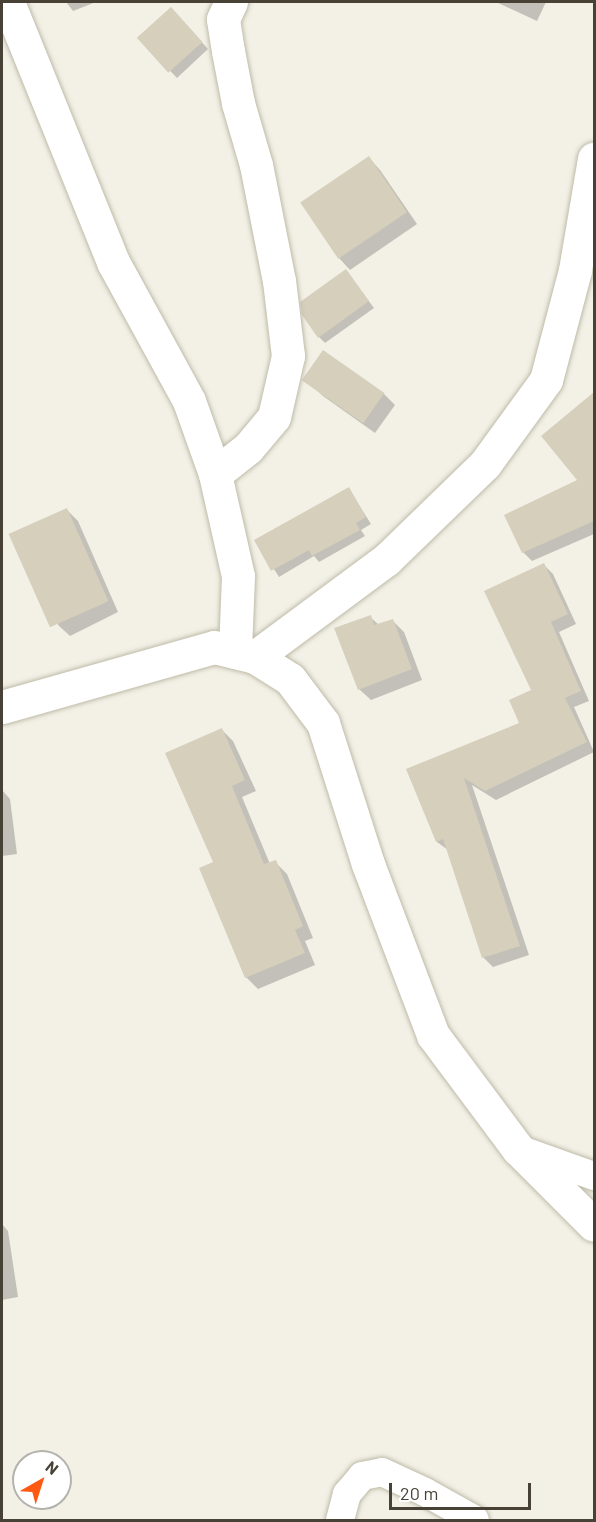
<!DOCTYPE html>
<style>
body{margin:0}
#map{position:relative;width:596px;height:1522px;overflow:hidden;background:#f3f1e6;font-family:Barlow,sans-serif}
div>[style]{position:absolute}
[style*='--x']{left:calc(var(--x)*1px);top:calc(var(--y)*1px);width:calc(var(--w)*1px);rotate:calc(var(--a)*1deg)}
.shadow>*{inset:0;background:#0003}
.building>*{inset:0;background:#d5cfbc;transform-origin:0 0}
.roads{filter:drop-shadow(0 0 2px #bfbba9) drop-shadow(0 0 2px #bfbba9)}
.service>*{height:28px;margin:-14px;padding:0 14px;transform-origin:14px;border-radius:14px;background:#fff}
.minor>*{height:33px;margin:-16.5px;padding:0 16.5px;transform-origin:16.5px;border-radius:16.5px;background:#fff}
span{translate:-50% -50%;white-space:nowrap;text-align:center;line-height:1.15;-webkit-text-stroke:6px #fff;paint-order:stroke}
.frame{position:absolute;inset:0;border:3px solid #474235;pointer-events:none}
.north{position:absolute;left:12px;top:1450px;width:60px;height:60px;box-sizing:border-box;background:#fff;border:2px solid #b5b3ae;border-radius:50%;rotate:39deg;font-size:16px;font-weight:700;line-height:24px;text-align:center;color:#474235}
.north::after{content:'';display:block;margin:auto;width:21px;height:27px;background:#fe5913;clip-path:polygon(50% 0,100% 100%,50% 72%,0 100%)}
.scale{position:absolute;left:389px;top:1483px;width:142px;height:27px;box-sizing:border-box;border:3px solid #474235;border-top:0;padding-left:8px;font-size:18px;line-height:21px;white-space:nowrap;color:#474235;-webkit-text-stroke:4px #fff;paint-order:stroke}
</style>
<div id="map">
<div class="shadow">
<div style="clip-path:polygon(66px 2px,96px 2px,73px 11px)"></div>
<div style="clip-path:polygon(496px 2px,546px 2px,537px 21px)"></div>
<div style="clip-path:polygon(177px 15px,208px 49px,177px 78px,139px 38px)"></div>
<div style="clip-path:polygon(369px 158px,380px 170px,417px 224px,350px 270px,339px 258px)"></div>
<div style="clip-path:polygon(346px 271px,374px 308px,325px 343px,319px 337px)"></div>
<div style="clip-path:polygon(324px 352px,384px 394px,395px 405px,375px 433px,323px 396px,311px 385px)"></div>
<div style="clip-path:polygon(590px 414px,594px 421px,594px 534px,532px 561px,523px 552px,580px 481px)"></div>
<div style="clip-path:polygon(349px 489px,371px 524px,361px 530px,365px 536px,319px 562px,314px 556px,279px 577px,256px 541px)"></div>
<div style="clip-path:polygon(67px 510px,78px 521px,118px 612px,70px 636px,58px 625px)"></div>
<div style="clip-path:polygon(544px 565px,553px 574px,576px 624px,559px 632px,589px 701px,574px 707px,594px 752px,496px 800px,472px 785px,529px 955px,493px 967px,483px 957px,448px 850px,437px 842px,408px 770px,520px 724px,533px 691px)"></div>
<div style="clip-path:polygon(370px 617px,379px 625px,393px 621px,404px 632px,422px 680px,371px 700px,359px 689px)"></div>
<div style="clip-path:polygon(222px 730px,233px 741px,256px 791px,242px 797px,270px 864px,275px 862px,287px 874px,313px 938px,305px 941px,315px 965px,258px 989px,246px 977px,215px 863px)"></div>
<div style="clip-path:polygon(2px 790px,10px 799px,17px 854px,2px 856px)"></div>
<div style="clip-path:polygon(2px 1224px,8px 1231px,18px 1297px,2px 1300px)"></div>
</div>
<div class="building">
<div style="left:171px;top:7px;width:47px;height:46px;rotate:48deg"></div>
<div style="left:369px;top:156px;width:68px;height:83px;rotate:56deg"></div>
<div style="clip-path:polygon(346px 269px,369px 301px,318px 338px,302px 315px,300px 302px)"></div>
<div style="left:323px;top:350px;width:75px;height:37px;rotate:35deg"></div>
<div style="clip-path:polygon(594px 392px,594px 521px,522px 553px,504px 515px,577px 480px,541px 436px)"></div>
<div style="clip-path:polygon(349px 487px,366px 517px,356px 523px,360px 530px,312px 556px,309px 550px,271px 571px,254px 540px)"></div>
<div style="left:67px;top:508px;width:102px;height:64px;rotate:66deg"></div>
<div style="clip-path:polygon(544px 563px,568px 614px,551px 622px,581px 691px,565px 698px,587px 742px,485px 791px,464px 778px,520px 946px,482px 958px,443px 839px,436px 842px,406px 769px,519px 723px,509px 700px,531px 690px,484px 591px)"></div>
<div style="clip-path:polygon(371px 615px,374px 625px,393px 619px,412px 669px,358px 690px,334px 628px)"></div>
<div style="clip-path:polygon(222px 728px,245px 780px,232px 786px,264px 864px,276px 860px,303px 926px,295px 930px,305px 953px,245px 978px,199px 868px,213px 862px,165px 753px)"></div>
</div>
<div class="roads">
<div class="service">
<div style="--x:518;--y:1149;--w:81;--a:19.6"></div>
<div style="--x:340;--y:1520;--w:27;--a:-75"></div>
<div style="--x:347;--y:1494;--w:23;--a:-50"></div>
<div style="--x:362;--y:1476;--w:20;--a:-11"></div>
<div style="--x:382;--y:1472;--w:47;--a:24.9"></div>
<div style="--x:425;--y:1492;--w:57;--a:29.2"></div>
</div>
<div class="minor">
<div style="--x:8;--y:2;--w:280;--a:68"></div>
<div style="--x:113;--y:262;--w:158;--a:61.3"></div>
<div style="--x:189;--y:401;--w:77;--a:70.4"></div>
<div style="--x:215;--y:474;--w:105;--a:77.3"></div>
<div style="--x:238;--y:576;--w:76;--a:92.3"></div>
<div style="--x:215;--y:474;--w:42;--a:-38.2"></div>
<div style="--x:248;--y:448;--w:40;--a:-50"></div>
<div style="--x:274;--y:417;--w:63;--a:-77.1"></div>
<div style="--x:288;--y:356;--w:76;--a:-96.8"></div>
<div style="--x:279;--y:281;--w:118;--a:-101.2"></div>
<div style="--x:256;--y:165;--w:65;--a:-106.2"></div>
<div style="--x:238;--y:103;--w:53;--a:-100.9"></div>
<div style="--x:228;--y:51;--w:32;--a:-99"></div>
<div style="--x:223;--y:19;--w:19;--a:-65"></div>
<div style="--x:255;--y:657;--w:164;--a:-36.6"></div>
<div style="--x:387;--y:559;--w:136;--a:-44.1"></div>
<div style="--x:485;--y:464;--w:104;--a:-54"></div>
<div style="--x:546;--y:380;--w:114;--a:-75.2"></div>
<div style="--x:575;--y:270;--w:113;--a:-80.3"></div>
<div style="--x:2;--y:707;--w:220;--a:-15.8"></div>
<div style="--x:214;--y:647;--w:42;--a:13.7"></div>
<div style="--x:255;--y:657;--w:41;--a:32.2"></div>
<div style="--x:290;--y:679;--w:55;--a:53.1"></div>
<div style="--x:323;--y:723;--w:148;--a:72.3"></div>
<div style="--x:368;--y:864;--w:183;--a:69.2"></div>
<div style="--x:433;--y:1035;--w:142;--a:53.3"></div>
<div style="--x:518;--y:1149;--w:107;--a:45"></div>
</div>
</div>
<div class="frame"></div>
<div class="north">N</div>
<div class="scale">20 m</div>
</div>
